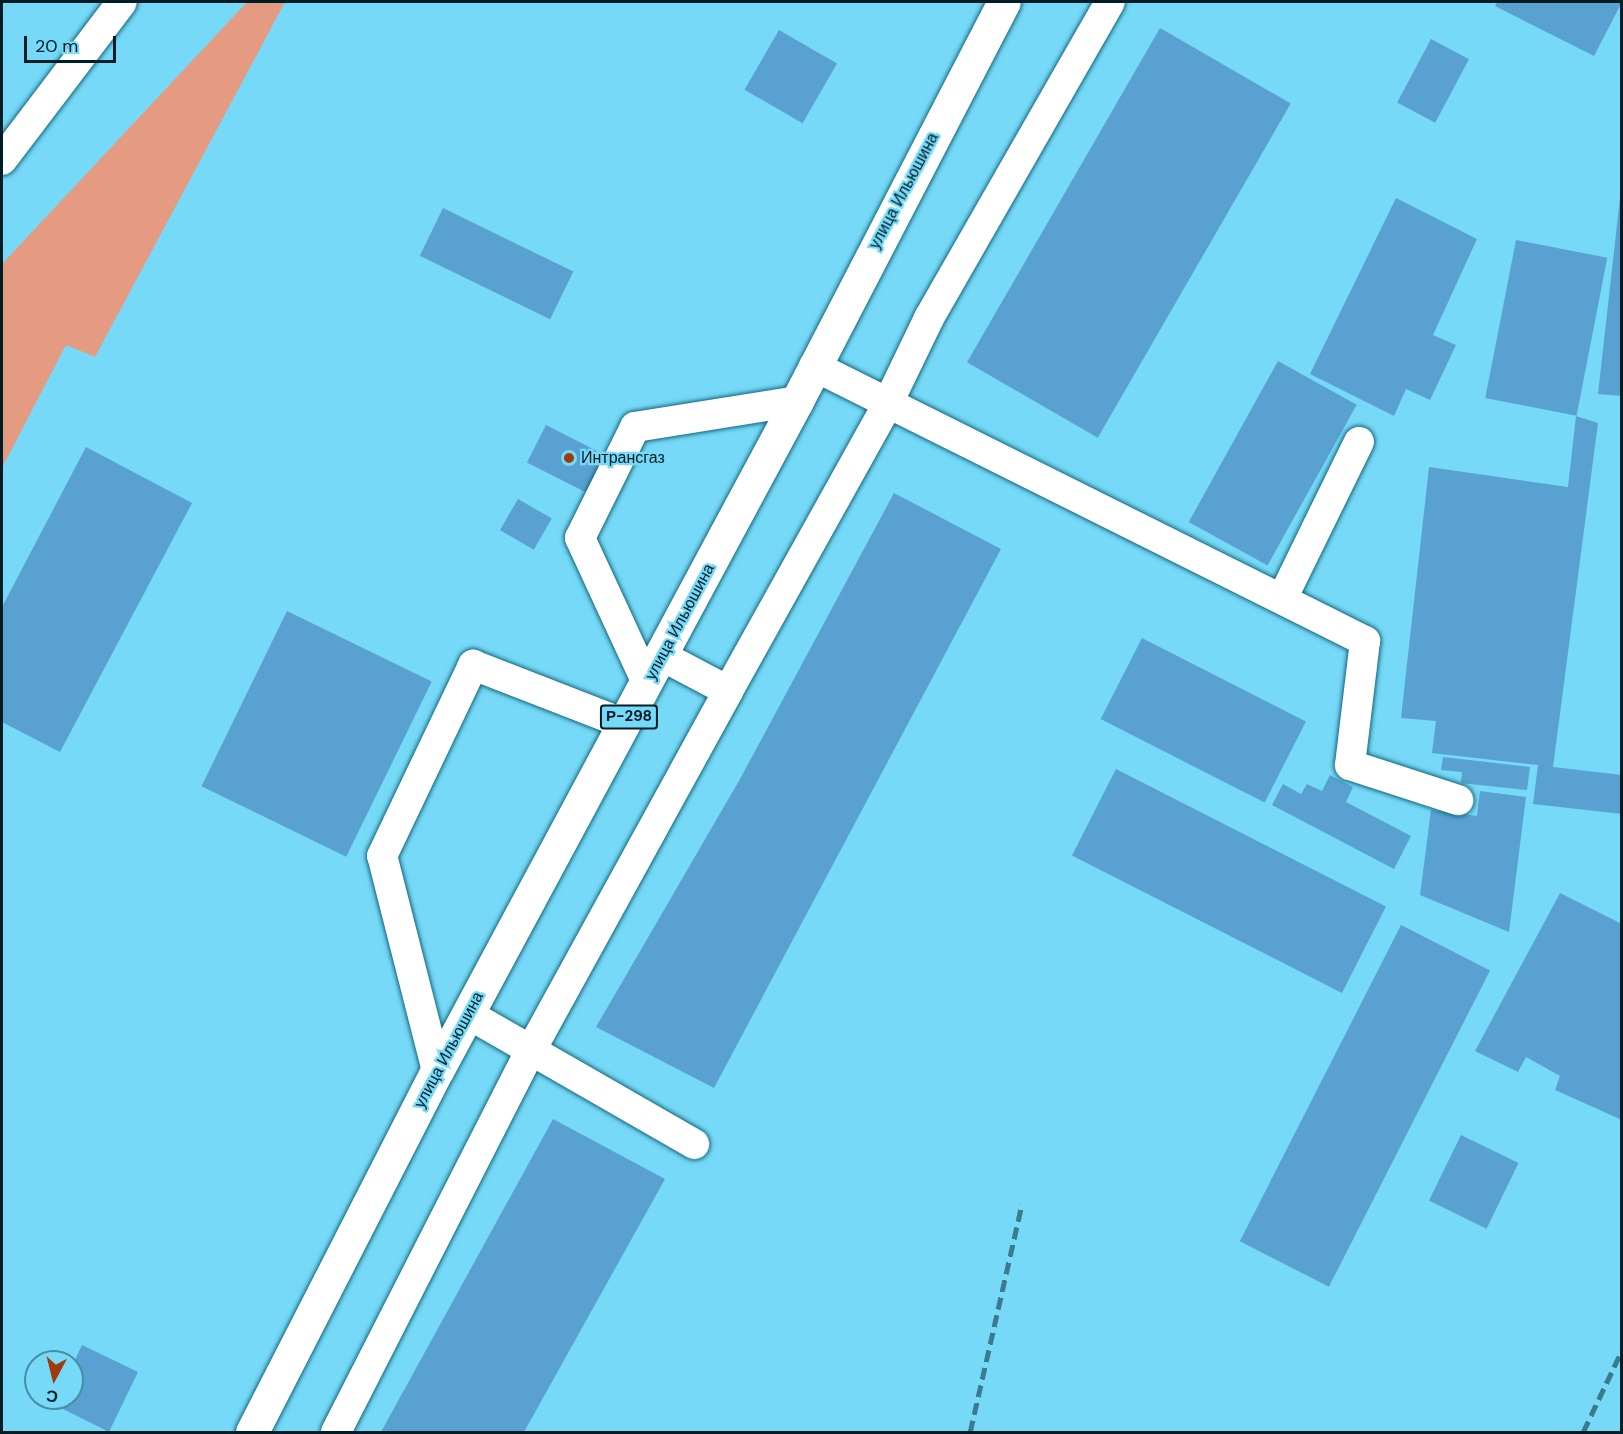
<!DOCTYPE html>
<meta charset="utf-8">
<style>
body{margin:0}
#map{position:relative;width:1623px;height:1434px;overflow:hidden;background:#76d9f7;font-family:"DM Sans",sans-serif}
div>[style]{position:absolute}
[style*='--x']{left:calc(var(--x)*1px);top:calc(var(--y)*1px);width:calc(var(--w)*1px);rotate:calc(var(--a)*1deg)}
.green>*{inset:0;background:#e59b81}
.building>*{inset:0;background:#59a1d1;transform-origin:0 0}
.roads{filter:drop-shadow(0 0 2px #13677d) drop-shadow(0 0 2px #13677d)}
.minor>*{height:30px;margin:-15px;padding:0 15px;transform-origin:15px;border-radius:15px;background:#fff}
.highway>*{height:33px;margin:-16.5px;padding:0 16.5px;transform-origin:16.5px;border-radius:16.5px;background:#fff}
.rail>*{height:4.5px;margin-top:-2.25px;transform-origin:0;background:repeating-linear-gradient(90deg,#3b7b8e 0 12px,transparent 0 18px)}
.dots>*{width:16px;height:16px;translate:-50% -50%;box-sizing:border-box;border:3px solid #76d9f7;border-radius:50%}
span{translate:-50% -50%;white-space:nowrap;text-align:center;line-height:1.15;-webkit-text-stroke:4.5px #76d9f7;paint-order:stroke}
.shield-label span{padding:2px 4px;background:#76d9f7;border:2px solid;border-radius:4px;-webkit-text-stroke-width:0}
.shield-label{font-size:15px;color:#001c25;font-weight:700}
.street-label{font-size:16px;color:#001c25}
.poi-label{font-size:16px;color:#001c25}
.left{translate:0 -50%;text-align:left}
.frame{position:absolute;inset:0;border:3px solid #001c25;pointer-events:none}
.north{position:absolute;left:24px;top:1350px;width:60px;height:60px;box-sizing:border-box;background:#76d9f7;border:2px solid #478da3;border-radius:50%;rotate:187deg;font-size:16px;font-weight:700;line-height:24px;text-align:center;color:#001c25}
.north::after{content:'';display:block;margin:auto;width:21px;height:27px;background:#9f3a0d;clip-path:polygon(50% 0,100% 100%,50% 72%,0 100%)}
.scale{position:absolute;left:24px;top:36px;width:92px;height:27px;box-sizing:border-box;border:3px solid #001c25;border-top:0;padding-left:8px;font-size:18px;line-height:21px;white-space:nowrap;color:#001c25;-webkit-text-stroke:4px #76d9f7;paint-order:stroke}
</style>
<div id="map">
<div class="green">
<div style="clip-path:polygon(247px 2px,285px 2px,95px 357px,66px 345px,2px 468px,2px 264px)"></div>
</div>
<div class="building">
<div style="clip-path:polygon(1497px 2px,1622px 2px,1594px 56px,1495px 6px)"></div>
<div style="left:1160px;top:28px;width:151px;height:386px;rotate:30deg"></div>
<div style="left:779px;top:30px;width:67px;height:69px;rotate:30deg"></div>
<div style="left:1431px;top:39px;width:43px;height:72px;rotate:28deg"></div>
<div style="clip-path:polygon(1396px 198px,1477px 239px,1433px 335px,1456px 345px,1430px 400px,1406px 389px,1394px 416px,1310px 374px)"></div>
<div style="clip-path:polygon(1620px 198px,1622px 198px,1622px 396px,1598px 394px)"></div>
<div style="left:443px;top:208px;width:145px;height:53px;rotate:26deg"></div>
<div style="left:1516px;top:240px;width:93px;height:161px;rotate:11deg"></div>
<div style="left:1278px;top:361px;width:90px;height:184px;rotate:29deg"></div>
<div style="clip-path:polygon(1576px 416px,1598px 423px,1553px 767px,1622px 775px,1622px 814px,1533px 804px,1538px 765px,1432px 753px,1436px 721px,1401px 718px,1429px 467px,1568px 487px)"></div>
<div style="left:546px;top:425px;width:72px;height:42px;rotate:27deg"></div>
<div style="clip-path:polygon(86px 447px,192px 503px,60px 752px,2px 722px,2px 607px)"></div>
<div style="clip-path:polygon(894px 493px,1001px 549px,714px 1088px,596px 1027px,740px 779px)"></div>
<div style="left:518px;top:499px;width:39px;height:36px;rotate:30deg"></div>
<div style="left:287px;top:611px;width:161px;height:195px;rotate:26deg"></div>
<div style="left:1142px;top:638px;width:184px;height:91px;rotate:27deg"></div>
<div style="clip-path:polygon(1443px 757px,1530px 767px,1527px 790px,1461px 783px,1462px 772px,1441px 770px)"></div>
<div style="left:1116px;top:769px;width:303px;height:97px;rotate:27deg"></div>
<div style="clip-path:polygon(1330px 775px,1353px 787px,1346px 802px,1411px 836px,1394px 869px,1272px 805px,1283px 784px,1301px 794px,1307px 784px,1322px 791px)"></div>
<div style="clip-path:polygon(1480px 791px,1526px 797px,1509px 932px,1420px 895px,1431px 810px,1477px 816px)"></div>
<div style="clip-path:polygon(1560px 893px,1622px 924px,1622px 1120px,1555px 1090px,1560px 1076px,1526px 1057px,1518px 1072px,1475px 1051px)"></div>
<div style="left:1401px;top:925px;width:100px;height:355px;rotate:27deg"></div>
<div style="clip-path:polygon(553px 1119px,665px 1179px,524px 1432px,381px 1432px)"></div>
<div style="left:1461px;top:1135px;width:64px;height:73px;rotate:26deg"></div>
<div style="clip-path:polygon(82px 1345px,138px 1372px,109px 1432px,53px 1404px,56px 1398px,72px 1398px,72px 1366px)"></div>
</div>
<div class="roads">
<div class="minor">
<div style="--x:2;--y:160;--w:198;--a:-52.8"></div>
<div style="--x:814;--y:366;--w:616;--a:26.52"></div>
<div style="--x:1365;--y:641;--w:125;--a:96.9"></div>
<div style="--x:1350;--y:765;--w:114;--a:18"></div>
<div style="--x:1282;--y:599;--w:175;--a:-63.9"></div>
<div style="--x:662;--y:656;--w:75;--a:27.9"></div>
<div style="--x:728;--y:691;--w:329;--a:-60.9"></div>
<div style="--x:888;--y:403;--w:94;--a:-64.2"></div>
<div style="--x:929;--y:318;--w:364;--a:-60.2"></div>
<div style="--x:647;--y:683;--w:160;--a:-114.8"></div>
<div style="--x:580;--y:538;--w:124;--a:-63.6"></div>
<div style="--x:635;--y:427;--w:164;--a:-9.1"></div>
<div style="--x:468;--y:1014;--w:261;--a:29.9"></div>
<div style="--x:437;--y:1071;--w:222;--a:-104.3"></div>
<div style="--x:382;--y:856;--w:212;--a:-64.5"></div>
<div style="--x:473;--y:665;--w:163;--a:21.2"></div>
<div style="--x:336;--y:1432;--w:429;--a:-63"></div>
<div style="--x:531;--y:1050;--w:409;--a:-61.2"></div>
</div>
<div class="highway">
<div style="--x:252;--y:1432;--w:406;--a:-62.9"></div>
<div style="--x:437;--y:1071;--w:761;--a:-61.75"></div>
<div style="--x:797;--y:401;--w:449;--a:-62.6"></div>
</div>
</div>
<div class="rail">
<div style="--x:970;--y:1432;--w:234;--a:-77.2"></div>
<div style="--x:1583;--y:1432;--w:91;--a:-64.6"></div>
</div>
<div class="dots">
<div style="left:569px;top:458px;background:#9f3a0d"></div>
</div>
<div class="shield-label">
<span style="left:629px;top:717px">Р-298</span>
</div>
<div class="street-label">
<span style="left:904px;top:191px;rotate:-62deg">улица Ильюшина</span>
<span style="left:680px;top:622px;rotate:-62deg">улица Ильюшина</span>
<span style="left:449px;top:1050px;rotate:-62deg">улица Ильюшина</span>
</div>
<div class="poi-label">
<span class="left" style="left:581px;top:458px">Интрансгаз</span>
</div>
<div class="frame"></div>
<div class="north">С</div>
<div class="scale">20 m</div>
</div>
